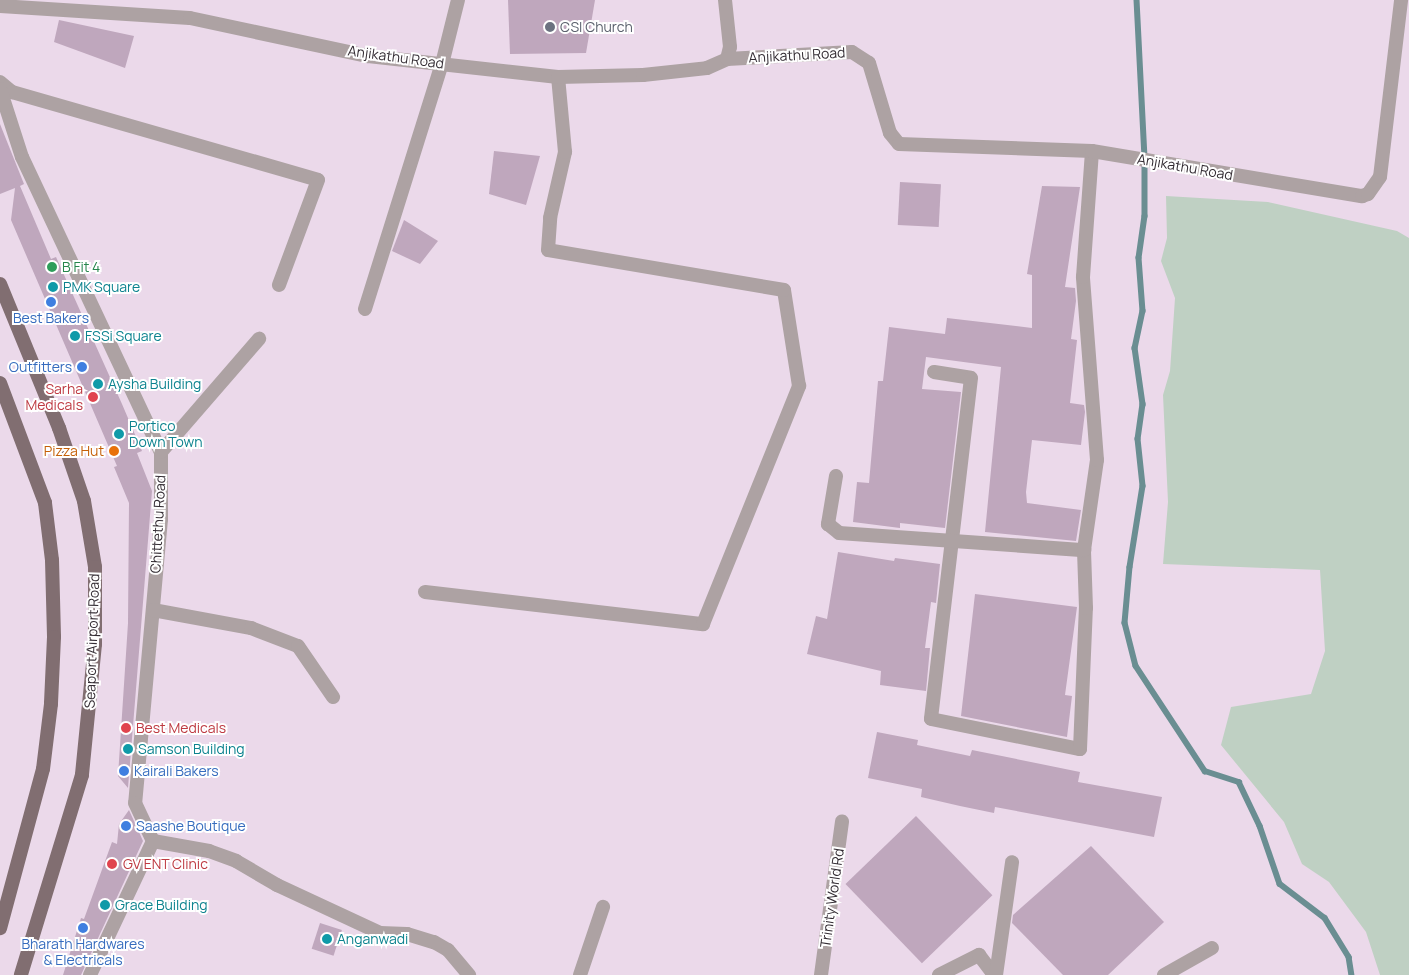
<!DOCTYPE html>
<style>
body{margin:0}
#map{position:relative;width:1409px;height:975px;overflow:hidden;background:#ebd9ea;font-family:Manrope,sans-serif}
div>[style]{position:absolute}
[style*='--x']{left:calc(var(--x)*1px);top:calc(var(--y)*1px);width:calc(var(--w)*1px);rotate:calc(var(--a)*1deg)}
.green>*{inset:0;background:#bfd0c3}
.stream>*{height:5.5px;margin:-2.75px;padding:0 2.75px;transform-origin:2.75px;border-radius:2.75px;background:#6a8e92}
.building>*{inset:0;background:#bfa7bd;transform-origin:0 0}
.minor>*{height:14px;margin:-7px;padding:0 7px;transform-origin:7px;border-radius:7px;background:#ada2a3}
.tertiary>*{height:14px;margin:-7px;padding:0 7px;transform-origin:7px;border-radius:7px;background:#ada2a3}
.primary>*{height:14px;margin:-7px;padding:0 7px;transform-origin:7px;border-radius:7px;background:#816e71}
.dots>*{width:14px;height:14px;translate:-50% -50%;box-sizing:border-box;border:2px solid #fff;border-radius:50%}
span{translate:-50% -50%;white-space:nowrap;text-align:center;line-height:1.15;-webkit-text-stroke:4px #fff;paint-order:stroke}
.worship-label{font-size:14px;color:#5b616d}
.left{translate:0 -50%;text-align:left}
.street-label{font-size:14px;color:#332c33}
.leisure-label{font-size:14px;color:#27864d}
.culture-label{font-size:14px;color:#0d838f}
.shop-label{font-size:14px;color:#366cbe}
.right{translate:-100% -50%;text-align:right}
.health-label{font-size:14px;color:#be3a42}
.food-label{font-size:14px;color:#c56008}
</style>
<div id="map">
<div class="green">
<div style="clip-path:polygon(1166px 196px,1268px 202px,1397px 231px,1409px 238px,1409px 975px,1380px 975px,1366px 932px,1329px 882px,1302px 864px,1284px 822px,1221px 745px,1231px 707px,1311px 694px,1325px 651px,1320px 570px,1163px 564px,1168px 502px,1163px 395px,1170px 371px,1175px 298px,1161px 261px,1167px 238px)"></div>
</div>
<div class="stream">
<div style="--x:1137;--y:0;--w:160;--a:87.1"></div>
<div style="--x:1145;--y:160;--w:56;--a:90"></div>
<div style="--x:1145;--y:216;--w:42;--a:98.1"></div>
<div style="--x:1139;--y:258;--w:53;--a:85.7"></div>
<div style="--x:1143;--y:311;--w:38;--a:102"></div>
<div style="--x:1135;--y:348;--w:57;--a:81.9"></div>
<div style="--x:1143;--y:404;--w:35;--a:98"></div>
<div style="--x:1138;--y:439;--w:47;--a:83.9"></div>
<div style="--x:1143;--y:486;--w:82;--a:99.1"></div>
<div style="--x:1130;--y:567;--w:56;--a:95.1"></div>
<div style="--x:1125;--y:623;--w:44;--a:75.7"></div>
<div style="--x:1136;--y:666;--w:126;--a:56.7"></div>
<div style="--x:1205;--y:771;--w:36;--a:18"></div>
<div style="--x:1239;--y:782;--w:49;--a:64.5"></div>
<div style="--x:1260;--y:826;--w:61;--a:71"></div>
<div style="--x:1280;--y:884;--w:56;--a:37.1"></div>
<div style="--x:1325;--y:918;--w:46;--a:58.4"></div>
<div style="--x:1349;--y:957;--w:18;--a:81"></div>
</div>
<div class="building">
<div style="clip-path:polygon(508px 0,595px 0,586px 53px,510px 54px)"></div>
<div style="clip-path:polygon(59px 20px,134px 36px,125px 68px,54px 42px)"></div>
<div style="clip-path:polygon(0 124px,24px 184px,20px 186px,51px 259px,56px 257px,122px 404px,142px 451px,137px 453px,152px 491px,128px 788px,118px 776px,128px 623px,129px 503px,114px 467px,117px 466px,11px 220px,15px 188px,0 194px)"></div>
<div style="clip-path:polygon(494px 151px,540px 156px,526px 205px,489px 194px)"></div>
<div style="left:900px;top:182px;width:41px;height:43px;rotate:3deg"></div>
<div style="clip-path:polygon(1042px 186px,1080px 187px,1065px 287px,1075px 288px,1076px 301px,1071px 339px,1077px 340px,1070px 403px,1084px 405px,1085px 412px,1081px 445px,1032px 440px,1026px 492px,1027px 503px,1081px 510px,1076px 541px,985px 532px,1001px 367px,926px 357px,922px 389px,961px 392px,945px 528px,900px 523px,900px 528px,853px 522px,857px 482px,869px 483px,878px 381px,883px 381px,889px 327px,945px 334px,947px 318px,1032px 328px,1032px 275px,1027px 274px)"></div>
<div style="clip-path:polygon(404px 220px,438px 241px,420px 264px,392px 251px)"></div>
<div style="clip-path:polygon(838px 552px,894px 561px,895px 558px,940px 564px,936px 603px,931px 602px,925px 648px,930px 648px,926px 691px,880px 685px,881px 671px,807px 654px,816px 616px,827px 619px)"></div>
<div style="clip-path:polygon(975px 594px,1077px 607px,1065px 695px,1072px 696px,1067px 737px,961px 716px)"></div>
<div style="clip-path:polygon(877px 732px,918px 740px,917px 745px,970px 756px,972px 750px,1080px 772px,1078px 782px,1162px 797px,1154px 837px,995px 807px,994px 813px,960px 806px,921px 797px,922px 789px,868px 778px)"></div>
<div style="clip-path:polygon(129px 810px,143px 841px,81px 975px,63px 975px,81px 918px,84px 919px,112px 842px,117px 844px,119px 824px)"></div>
<div style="left:916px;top:816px;width:110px;height:98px;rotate:46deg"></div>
<div style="clip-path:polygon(1091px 846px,1164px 922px,1108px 975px,1063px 975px,1012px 923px,1013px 915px)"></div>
<div style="left:320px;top:923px;width:23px;height:27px;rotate:18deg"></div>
</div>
<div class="minor">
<div style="--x:725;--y:0;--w:47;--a:83.9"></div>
<div style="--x:730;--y:47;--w:12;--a:104"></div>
<div style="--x:0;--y:82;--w:16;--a:40"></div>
<div style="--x:12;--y:92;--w:318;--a:16"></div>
<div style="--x:318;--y:180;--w:112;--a:110.4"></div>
<div style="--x:0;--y:89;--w:71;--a:72.1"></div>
<div style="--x:22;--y:157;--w:326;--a:64.8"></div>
<div style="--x:161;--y:452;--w:67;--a:90"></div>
<div style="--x:161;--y:519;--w:285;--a:95.2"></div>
<div style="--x:135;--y:803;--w:42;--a:64.7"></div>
<div style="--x:153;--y:841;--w:148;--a:115.2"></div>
<div style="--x:365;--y:309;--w:257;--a:-72.6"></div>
<div style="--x:442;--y:64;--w:66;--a:-76"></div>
<div style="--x:934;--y:372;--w:37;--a:9"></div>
<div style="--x:971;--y:378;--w:343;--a:96.7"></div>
<div style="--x:931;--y:719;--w:152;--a:11.4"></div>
<div style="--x:1080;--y:749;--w:141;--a:-87.6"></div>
<div style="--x:1086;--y:608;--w:58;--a:-92"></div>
<div style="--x:161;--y:452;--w:150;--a:-49.1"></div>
<div style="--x:836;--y:476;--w:49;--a:99.5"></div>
<div style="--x:828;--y:524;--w:14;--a:39"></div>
<div style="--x:839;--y:533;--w:246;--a:4"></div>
<div style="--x:1084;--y:550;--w:91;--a:-81.8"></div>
<div style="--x:1097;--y:460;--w:184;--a:-94.4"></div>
<div style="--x:1083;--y:277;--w:126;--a:-85.9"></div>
<div style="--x:425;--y:592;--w:280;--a:6.6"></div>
<div style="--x:703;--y:624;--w:257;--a:-68"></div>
<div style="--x:799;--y:386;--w:97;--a:-98.9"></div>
<div style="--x:784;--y:290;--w:239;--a:-170.4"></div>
<div style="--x:548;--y:250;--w:32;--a:-86"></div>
<div style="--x:550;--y:218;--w:68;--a:-77.2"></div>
<div style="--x:565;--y:152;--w:75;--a:-95.3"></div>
<div style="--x:153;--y:610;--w:100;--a:10.4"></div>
<div style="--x:251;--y:628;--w:50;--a:21"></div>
<div style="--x:298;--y:646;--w:62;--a:55.5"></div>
<div style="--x:153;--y:841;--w:57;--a:10.1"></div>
<div style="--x:209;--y:851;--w:29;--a:20"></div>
<div style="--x:236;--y:861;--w:48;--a:30.3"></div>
<div style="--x:277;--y:885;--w:114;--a:25"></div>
<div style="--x:380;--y:933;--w:27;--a:2"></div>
<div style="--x:407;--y:934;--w:28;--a:17"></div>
<div style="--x:434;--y:942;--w:16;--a:30"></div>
<div style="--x:448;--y:950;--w:33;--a:50"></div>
<div style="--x:580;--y:975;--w:72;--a:-71.3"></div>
<div style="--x:821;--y:975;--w:155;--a:-82.2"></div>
<div style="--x:939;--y:975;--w:45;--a:-26.6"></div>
<div style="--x:979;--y:955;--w:25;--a:53"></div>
<div style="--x:996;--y:975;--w:114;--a:-81.9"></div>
<div style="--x:1164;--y:975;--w:55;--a:-29.4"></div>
</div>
<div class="tertiary">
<div style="--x:0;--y:6;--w:190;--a:3.6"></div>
<div style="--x:190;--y:18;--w:182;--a:12.1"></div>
<div style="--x:368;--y:56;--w:191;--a:6.3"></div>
<div style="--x:558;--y:77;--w:85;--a:-1.3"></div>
<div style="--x:643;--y:75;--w:64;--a:-6.2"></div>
<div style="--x:707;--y:68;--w:22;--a:-24"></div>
<div style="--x:727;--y:59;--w:125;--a:-3.2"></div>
<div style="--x:852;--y:52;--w:20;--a:33"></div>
<div style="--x:869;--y:63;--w:73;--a:73.3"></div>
<div style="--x:890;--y:133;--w:14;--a:51"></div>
<div style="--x:899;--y:144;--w:193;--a:2.1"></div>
<div style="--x:1092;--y:151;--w:274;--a:9.5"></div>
<div style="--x:1362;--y:196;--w:6;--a:-18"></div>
<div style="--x:1368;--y:194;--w:21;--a:-55"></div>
<div style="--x:1380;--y:177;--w:178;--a:-83.2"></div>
</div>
<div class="primary">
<div style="--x:0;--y:284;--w:156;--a:67.7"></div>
<div style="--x:59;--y:428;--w:77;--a:71.1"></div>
<div style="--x:84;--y:501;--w:67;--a:80.5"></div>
<div style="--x:95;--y:567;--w:77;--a:90"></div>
<div style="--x:95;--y:644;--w:132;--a:95.7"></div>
<div style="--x:82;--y:775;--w:209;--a:107"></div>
<div style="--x:0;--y:383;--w:128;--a:69.4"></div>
<div style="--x:45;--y:503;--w:57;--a:83"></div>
<div style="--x:52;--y:560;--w:77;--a:88.5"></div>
<div style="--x:54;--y:637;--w:67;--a:92.6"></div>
<div style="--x:51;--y:704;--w:65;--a:97"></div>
<div style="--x:43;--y:769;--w:165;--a:105.1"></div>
</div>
<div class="dots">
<div style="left:550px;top:27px;background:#6b7280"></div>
<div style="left:52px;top:267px;background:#2e9e5b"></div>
<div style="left:53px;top:287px;background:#0f9aa8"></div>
<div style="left:51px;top:302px;background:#3f7fe0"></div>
<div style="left:75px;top:336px;background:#0f9aa8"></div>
<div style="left:82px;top:367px;background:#3f7fe0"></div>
<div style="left:98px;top:384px;background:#0f9aa8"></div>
<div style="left:93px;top:397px;background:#e0444e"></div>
<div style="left:119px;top:434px;background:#0f9aa8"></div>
<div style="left:114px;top:451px;background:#e8710a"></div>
<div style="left:126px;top:728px;background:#e0444e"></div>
<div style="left:128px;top:749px;background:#0f9aa8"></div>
<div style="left:124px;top:771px;background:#3f7fe0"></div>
<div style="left:126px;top:826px;background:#3f7fe0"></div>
<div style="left:112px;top:864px;background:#e0444e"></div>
<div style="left:105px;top:905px;background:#0f9aa8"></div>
<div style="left:83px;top:928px;background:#3f7fe0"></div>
<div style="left:327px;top:939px;background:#0f9aa8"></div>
</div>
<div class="worship-label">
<span class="left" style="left:560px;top:27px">CSI Church</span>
</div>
<div class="street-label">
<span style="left:797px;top:55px;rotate:-3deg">Anjikathu Road</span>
<span style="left:396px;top:57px;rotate:8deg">Anjikathu Road</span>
<span style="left:1185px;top:167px;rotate:10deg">Anjikathu Road</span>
<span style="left:158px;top:524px;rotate:-87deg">Chittethu Road</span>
<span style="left:92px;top:641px;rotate:-88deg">Seaport Airport Road</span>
<span style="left:832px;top:898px;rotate:-82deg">Trinity World Rd</span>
</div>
<div class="leisure-label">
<span class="left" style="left:62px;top:267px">B Fit 4</span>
</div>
<div class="culture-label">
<span class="left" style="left:63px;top:287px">PMK Square</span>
<span class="left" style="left:85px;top:336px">FSSi Square</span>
<span class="left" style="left:108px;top:384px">Aysha Building</span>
<span class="left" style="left:129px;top:434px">Portico<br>Down Town</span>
<span class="left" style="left:138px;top:749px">Samson Building</span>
<span class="left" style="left:115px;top:905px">Grace Building</span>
<span class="left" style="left:337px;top:939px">Anganwadi</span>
</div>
<div class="shop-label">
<span style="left:51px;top:318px">Best Bakers</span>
<span class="right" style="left:72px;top:367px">Outfitters</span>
<span class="left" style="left:134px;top:771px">Kairali Bakers</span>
<span class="left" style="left:136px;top:826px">Saashe Boutique</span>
<span style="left:83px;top:952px">Bharath Hardwares<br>&amp; Electricals</span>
</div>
<div class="health-label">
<span class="right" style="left:83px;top:397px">Sarha<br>Medicals</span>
<span class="left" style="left:136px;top:728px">Best Medicals</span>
<span class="left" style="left:123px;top:864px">GV ENT Clinic</span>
</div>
<div class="food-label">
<span class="right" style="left:104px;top:451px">Pizza Hut</span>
</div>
</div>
